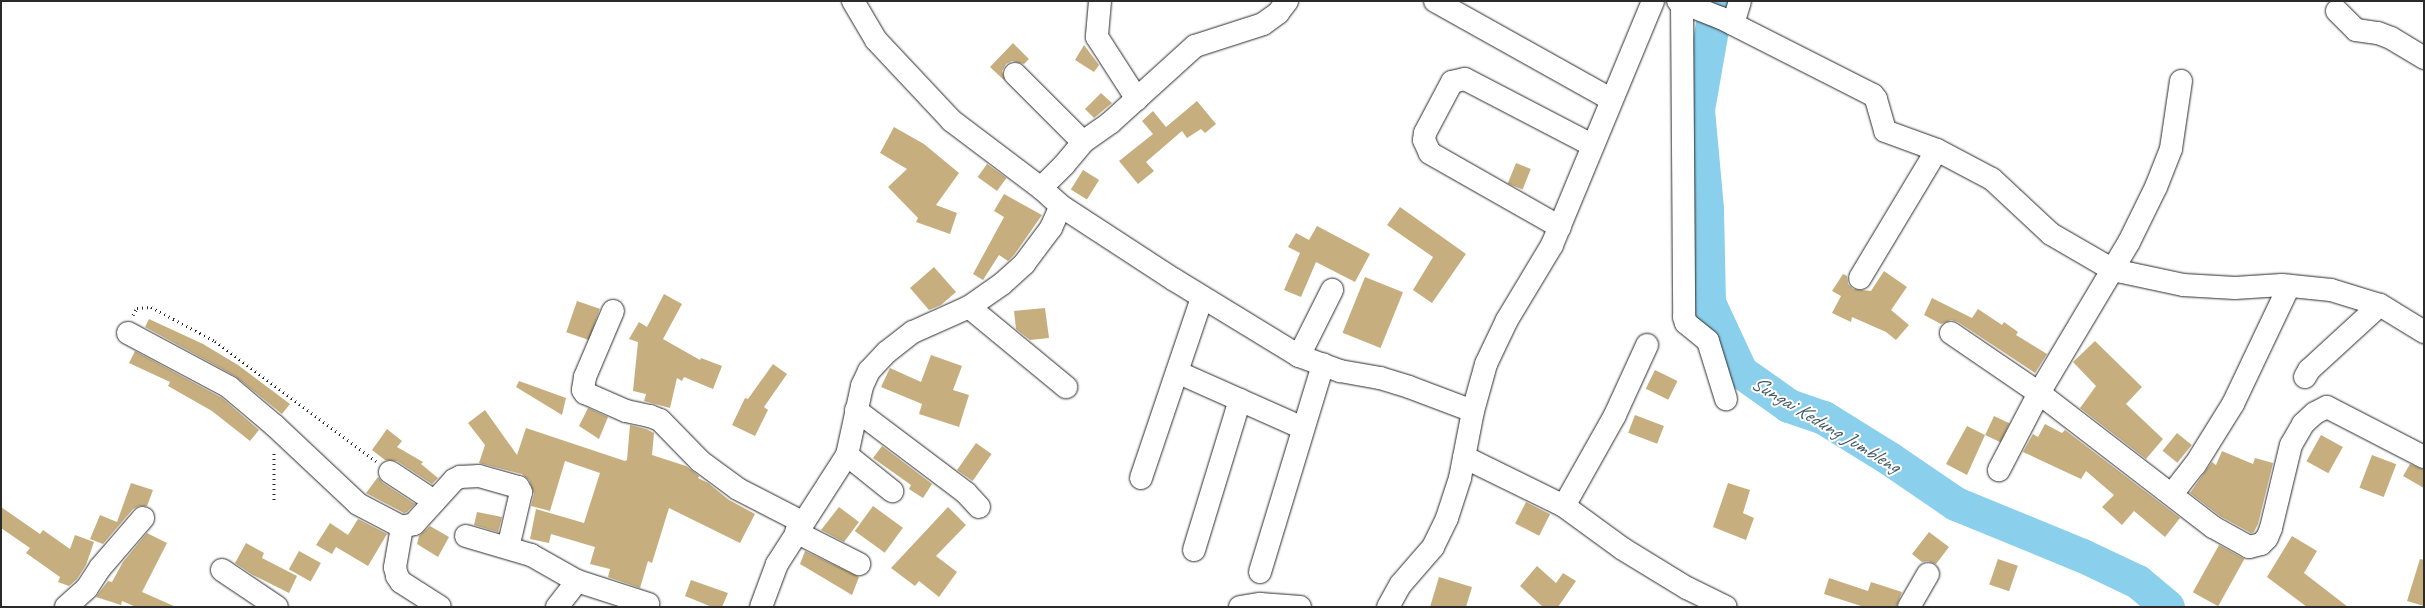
<!DOCTYPE html>
<style>
body{margin:0}
#map{position:relative;width:2425px;height:608px;overflow:hidden;background:#fff;font-family:Caveat,sans-serif}
div>[style]{position:absolute}
[style*='--x']{left:calc(var(--x)*1px);top:calc(var(--y)*1px);width:calc(var(--w)*1px);rotate:calc(var(--a)*1deg)}
.river>*{height:34px;margin:-17px;padding:0 17px;transform-origin:17px;border-radius:17px;background:#8acfec}
.building>*{inset:0;background:#c7ae7e;transform-origin:0 0}
.path>*{height:3px;margin-top:-1.5px;transform-origin:0;background:repeating-linear-gradient(90deg,#2b2b2b 0 1px,transparent 0 5px)}
.roads{filter:drop-shadow(0 0 1px #2b2b2b) drop-shadow(0 0 1px #2b2b2b)}
.minor>*{height:22px;margin:-11px;padding:0 11px;transform-origin:11px;border-radius:11px;background:#fff}
span{translate:-50% -50%;white-space:nowrap;text-align:center;line-height:1.15;-webkit-text-stroke:4px #fff;paint-order:stroke}
.water-label{font-size:21px;color:#485c65;font-style:italic}
.frame{position:absolute;inset:0;border:2px solid #2b2b2b;pointer-events:none}
</style>
<div id="map">
<div class="river">
<div style="--x:1717;--y:1;--w:111;--a:99.9"></div>
<div style="--x:1698;--y:110;--w:99;--a:84.8"></div>
<div style="--x:1707;--y:209;--w:94;--a:88.8"></div>
<div style="--x:1709;--y:303;--w:76;--a:65.1"></div>
<div style="--x:1741;--y:372;--w:59;--a:35.3"></div>
<div style="--x:1789;--y:406;--w:37;--a:19"></div>
<div style="--x:1824;--y:418;--w:78;--a:31.8"></div>
<div style="--x:1890;--y:459;--w:80;--a:34.3"></div>
<div style="--x:1956;--y:504;--w:137;--a:22.3"></div>
<div style="--x:2083;--y:556;--w:61;--a:25.3"></div>
<div style="--x:2138;--y:582;--w:39;--a:40"></div>
</div>
<div class="building">
<div style="clip-path:polygon(1013px 43px,1029px 59px,1024px 64px,1012px 61px,1006px 64px,1002px 71px,1005px 81px,990px 67px)"></div>
<div style="clip-path:polygon(1084px 45px,1099px 65px,1094px 72px,1075px 60px)"></div>
<div style="clip-path:polygon(1101px 93px,1112px 103px,1094px 118px,1085px 109px)"></div>
<div style="clip-path:polygon(1197px 101px,1216px 124px,1205px 133px,1201px 129px,1187px 138px,1182px 131px,1146px 162px,1154px 171px,1138px 184px,1119px 161px,1153px 134px,1142px 121px,1153px 111px,1166px 127px)"></div>
<div style="clip-path:polygon(894px 127px,924px 144px,959px 173px,936px 205px,957px 213px,950px 234px,916px 222px,918px 218px,888px 187px,907px 169px,880px 153px)"></div>
<div style="left:1516px;top:163px;width:16px;height:22px;rotate:22deg"></div>
<div style="left:987px;top:164px;width:24px;height:16px;rotate:36deg"></div>
<div style="left:1083px;top:170px;width:19px;height:23px;rotate:32deg"></div>
<div style="clip-path:polygon(1004px 194px,1042px 215px,1014px 255px,1008px 261px,999px 255px,983px 280px,973px 274px,1004px 217px,994px 211px)"></div>
<div style="clip-path:polygon(1400px 207px,1466px 254px,1432px 303px,1413px 290px,1433px 257px,1387px 225px)"></div>
<div style="clip-path:polygon(1317px 226px,1370px 254px,1355px 282px,1316px 262px,1301px 297px,1284px 290px,1300px 253px,1288px 247px,1296px 233px,1309px 240px)"></div>
<div style="clip-path:polygon(934px 267px,956px 292px,941px 305px,929px 310px,910px 288px)"></div>
<div style="clip-path:polygon(1884px 271px,1907px 287px,1891px 310px,1909px 325px,1896px 340px,1886px 332px,1852px 317px,1851px 322px,1832px 313px,1841px 296px,1832px 291px,1843px 274px,1847px 276px,1848px 284px,1853px 289px,1871px 291px)"></div>
<div style="left:1365px;top:277px;width:41px;height:60px;rotate:22deg"></div>
<div style="clip-path:polygon(664px 294px,682px 304px,663px 339px,700px 360px,701px 358px,722px 366px,713px 389px,684px 377px,682px 381px,677px 378px,670px 408px,644px 401px,646px 394px,633px 391px,638px 342px,629px 339px,639px 322px,647px 327px)"></div>
<div style="clip-path:polygon(1932px 298px,1972px 318px,1978px 309px,2002px 325px,2004px 322px,2018px 332px,2016px 335px,2047px 354px,2035px 373px,1958px 322px,1951px 320px,1941px 324px,1924px 315px)"></div>
<div style="left:577px;top:301px;width:24px;height:33px;rotate:19deg"></div>
<div style="clip-path:polygon(1045px 308px,1049px 338px,1030px 340px,1016px 329px,1014px 311px)"></div>
<div style="clip-path:polygon(149px 319px,203px 344px,238px 365px,290px 404px,282px 414px,235px 376px,145px 327px)"></div>
<div style="clip-path:polygon(2095px 341px,2142px 387px,2126px 404px,2163px 439px,2146px 459px,2080px 408px,2096px 386px,2073px 362px)"></div>
<div style="clip-path:polygon(135px 351px,222px 398px,259px 430px,250px 441px,212px 411px,168px 386px,170px 382px,129px 363px)"></div>
<div style="clip-path:polygon(931px 355px,962px 366px,953px 390px,969px 395px,959px 427px,919px 414px,922px 404px,881px 387px,890px 368px,921px 382px)"></div>
<div style="clip-path:polygon(773px 364px,787px 374px,764px 407px,768px 410px,755px 436px,732px 425px,745px 398px,748px 399px)"></div>
<div style="left:1655px;top:370px;width:25px;height:21px;rotate:26deg"></div>
<div style="clip-path:polygon(519px 381px,566px 398px,562px 415px,516px 387px)"></div>
<div style="clip-path:polygon(588px 408px,608px 417px,599px 439px,579px 426px)"></div>
<div style="clip-path:polygon(485px 410px,517px 455px,526px 428px,625px 461px,627px 460px,630px 425px,646px 429px,654px 433px,652px 455px,686px 466px,699px 476px,698px 478px,708px 483px,729px 500px,755px 514px,740px 543px,669px 508px,652px 563px,648px 561px,640px 588px,608px 577px,610px 569px,590px 564px,595px 547px,551px 534px,549px 543px,530px 539px,536px 509px,584px 523px,600px 473px,565px 461px,550px 511px,531px 506px,534px 494px,529px 480px,522px 474px,479px 463px,485px 445px,468px 423px)"></div>
<div style="left:1635px;top:415px;width:31px;height:19px;rotate:21deg"></div>
<div style="left:1994px;top:416px;width:17px;height:21px;rotate:25deg"></div>
<div style="clip-path:polygon(2045px 424px,2062px 433px,2065px 430px,2180px 518px,2165px 537px,2134px 511px,2122px 525px,2102px 507px,2114px 495px,2086px 471px,2081px 479px,2023px 452px,2033px 434px,2038px 437px)"></div>
<div style="clip-path:polygon(1967px 426px,1985px 435px,1967px 475px,1946px 464px)"></div>
<div style="clip-path:polygon(387px 429px,402px 441px,397px 447px,423px 462px,421px 464px,438px 478px,432px 484px,397px 461px,385px 460px,372px 450px)"></div>
<div style="left:2177px;top:433px;width:19px;height:23px;rotate:39deg"></div>
<div style="left:2321px;top:435px;width:25px;height:30px;rotate:29deg"></div>
<div style="left:976px;top:443px;width:19px;height:33px;rotate:35deg"></div>
<div style="clip-path:polygon(882px 446px,932px 484px,923px 498px,909px 489px,911px 485px,873px 458px)"></div>
<div style="clip-path:polygon(2222px 451px,2253px 464px,2255px 458px,2273px 463px,2258px 524px,2254px 532px,2251px 533px,2220px 516px,2190px 493px,2212px 462px,2216px 465px)"></div>
<div style="left:2372px;top:455px;width:26px;height:35px;rotate:21deg"></div>
<div style="clip-path:polygon(2410px 464px,2424px 470px,2424px 488px,2403px 476px)"></div>
<div style="clip-path:polygon(378px 477px,383px 483px,415px 504px,407px 512px,404px 513px,366px 493px)"></div>
<div style="clip-path:polygon(131px 483px,153px 490px,147px 506px,139px 506px,133px 509px,103px 544px,90px 539px,100px 515px,117px 522px)"></div>
<div style="clip-path:polygon(1728px 483px,1750px 490px,1743px 513px,1754px 518px,1746px 540px,1713px 527px)"></div>
<div style="left:1526px;top:502px;width:27px;height:24px;rotate:27deg"></div>
<div style="left:873px;top:506px;width:37px;height:31px;rotate:36deg"></div>
<div style="clip-path:polygon(1px 507px,40px 534px,43px 530px,70px 549px,75px 535px,94px 542px,86px 565px,77px 579px,69px 586px,58px 582px,60px 577px,26px 553px,30px 548px,1px 528px)"></div>
<div style="clip-path:polygon(839px 507px,859px 522px,844px 542px,821px 530px)"></div>
<div style="clip-path:polygon(948px 507px,966px 525px,936px 556px,957px 572px,939px 597px,919px 581px,915px 586px,891px 568px)"></div>
<div style="clip-path:polygon(477px 512px,502px 517px,498px 532px,474px 525px)"></div>
<div style="clip-path:polygon(358px 519px,387px 534px,368px 566px,336px 547px,332px 554px,316px 545px,330px 523px,348px 535px)"></div>
<div style="clip-path:polygon(430px 526px,449px 537px,438px 557px,417px 544px,419px 536px)"></div>
<div style="clip-path:polygon(1929px 532px,1949px 547px,1936px 564px,1928px 561px,1922px 562px,1912px 554px)"></div>
<div style="clip-path:polygon(147px 533px,167px 543px,142px 592px,176px 607px,136px 607px,122px 601px,121px 605px,96px 597px,108px 581px,112px 582px,123px 562px)"></div>
<div style="clip-path:polygon(2292px 536px,2317px 551px,2304px 573px,2348px 607px,2307px 607px,2267px 577px)"></div>
<div style="clip-path:polygon(246px 543px,264px 553px,262px 558px,297px 576px,289px 593px,253px 575px,235px 563px)"></div>
<div style="left:2219px;top:545px;width:29px;height:54px;rotate:29deg"></div>
<div style="left:299px;top:551px;width:25px;height:21px;rotate:29deg"></div>
<div style="clip-path:polygon(805px 551px,859px 577px,852px 595px,800px 564px)"></div>
<div style="left:1998px;top:559px;width:21px;height:27px;rotate:19deg"></div>
<div style="clip-path:polygon(2420px 559px,2424px 560px,2424px 606px,2407px 601px)"></div>
<div style="clip-path:polygon(1537px 566px,1556px 583px,1563px 573px,1576px 581px,1558px 607px,1543px 607px,1520px 586px)"></div>
<div style="clip-path:polygon(1439px 577px,1472px 587px,1466px 607px,1430px 607px)"></div>
<div style="clip-path:polygon(1829px 578px,1868px 591px,1871px 582px,1902px 592px,1896px 607px,1864px 607px,1824px 594px)"></div>
<div style="clip-path:polygon(691px 580px,728px 593px,722px 607px,712px 607px,685px 596px)"></div>
</div>
<div class="path">
<div style="--x:133;--y:315;--w:8;--a:-60"></div>
<div style="--x:137;--y:308;--w:14;--a:-4"></div>
<div style="--x:151;--y:307;--w:72;--a:28"></div>
<div style="--x:215;--y:341;--w:201;--a:36.7"></div>
<div style="--x:274;--y:453;--w:50;--a:90"></div>
</div>
<div class="roads">
<div class="minor">
<div style="--x:853;--y:1;--w:45;--a:59.5"></div>
<div style="--x:876;--y:40;--w:111;--a:46.8"></div>
<div style="--x:952;--y:121;--w:111;--a:37"></div>
<div style="--x:1100;--y:1;--w:36;--a:95"></div>
<div style="--x:1097;--y:37;--w:74;--a:57.2"></div>
<div style="--x:1435;--y:1;--w:201;--a:29.2"></div>
<div style="--x:1678;--y:1;--w:46;--a:21.6"></div>
<div style="--x:1721;--y:18;--w:170;--a:26.9"></div>
<div style="--x:1873;--y:95;--w:5;--a:53"></div>
<div style="--x:1876;--y:99;--w:33;--a:74"></div>
<div style="--x:1885;--y:131;--w:55;--a:20.1"></div>
<div style="--x:1937;--y:150;--w:62;--a:27.8"></div>
<div style="--x:1992;--y:179;--w:81;--a:43"></div>
<div style="--x:2051;--y:234;--w:72;--a:30.1"></div>
<div style="--x:2113;--y:270;--w:72;--a:12.1"></div>
<div style="--x:2183;--y:285;--w:52;--a:3.3"></div>
<div style="--x:2235;--y:288;--w:47;--a:-3.7"></div>
<div style="--x:2282;--y:285;--w:49;--a:5.8"></div>
<div style="--x:2331;--y:290;--w:51;--a:17"></div>
<div style="--x:2380;--y:305;--w:52;--a:31.5"></div>
<div style="--x:1682;--y:3;--w:314;--a:89.6"></div>
<div style="--x:1684;--y:317;--w:6;--a:72"></div>
<div style="--x:1686;--y:323;--w:28;--a:39"></div>
<div style="--x:1708;--y:341;--w:61;--a:72.8"></div>
<div style="--x:2337;--y:11;--w:27;--a:45"></div>
<div style="--x:2356;--y:30;--w:22;--a:8"></div>
<div style="--x:2378;--y:33;--w:14;--a:21"></div>
<div style="--x:2391;--y:38;--w:39;--a:31"></div>
<div style="--x:1733;--y:24;--w:24;--a:-73"></div>
<div style="--x:1015;--y:74;--w:96;--a:45"></div>
<div style="--x:2181;--y:81;--w:69;--a:98.4"></div>
<div style="--x:2171;--y:149;--w:41;--a:111.5"></div>
<div style="--x:2156;--y:187;--w:61;--a:116.1"></div>
<div style="--x:2129;--y:242;--w:176;--a:120.8"></div>
<div style="--x:2039;--y:393;--w:220;--a:37.6"></div>
<div style="--x:2213;--y:527;--w:41;--a:29.1"></div>
<div style="--x:2249;--y:547;--w:12;--a:-14"></div>
<div style="--x:2261;--y:544;--w:8;--a:-45"></div>
<div style="--x:2267;--y:538;--w:11;--a:-68"></div>
<div style="--x:2271;--y:528;--w:85;--a:-76.5"></div>
<div style="--x:2291;--y:445;--w:24;--a:-60"></div>
<div style="--x:2303;--y:424;--w:16;--a:-43"></div>
<div style="--x:2315;--y:413;--w:13;--a:-27"></div>
<div style="--x:2327;--y:407;--w:109;--a:27.3"></div>
<div style="--x:1061;--y:206;--w:134;--a:33.1"></div>
<div style="--x:1173;--y:279;--w:148;--a:31.4"></div>
<div style="--x:1299;--y:356;--w:44;--a:20.1"></div>
<div style="--x:1340;--y:371;--w:41;--a:9.9"></div>
<div style="--x:1380;--y:378;--w:30;--a:17"></div>
<div style="--x:1409;--y:387;--w:68;--a:20.6"></div>
<div style="--x:1560;--y:227;--w:150;--a:-150.4"></div>
<div style="--x:1430;--y:153;--w:14;--a:-115"></div>
<div style="--x:1424;--y:140;--w:7;--a:-82"></div>
<div style="--x:1425;--y:133;--w:58;--a:-62.1"></div>
<div style="--x:1452;--y:82;--w:13;--a:-13"></div>
<div style="--x:1465;--y:79;--w:143;--a:27.5"></div>
<div style="--x:1860;--y:278;--w:149;--a:-59"></div>
<div style="--x:969;--y:307;--w:126;--a:39.5"></div>
<div style="--x:613;--y:311;--w:72;--a:113"></div>
<div style="--x:585;--y:377;--w:13;--a:99"></div>
<div style="--x:583;--y:390;--w:4;--a:56"></div>
<div style="--x:585;--y:393;--w:45;--a:23.7"></div>
<div style="--x:626;--y:411;--w:25;--a:12"></div>
<div style="--x:650;--y:416;--w:11;--a:22"></div>
<div style="--x:660;--y:420;--w:57;--a:45.7"></div>
<div style="--x:700;--y:461;--w:47;--a:36.4"></div>
<div style="--x:738;--y:489;--w:72;--a:27.3"></div>
<div style="--x:128;--y:333;--w:115;--a:28.1"></div>
<div style="--x:229;--y:387;--w:59;--a:40.2"></div>
<div style="--x:274;--y:425;--w:115;--a:43.2"></div>
<div style="--x:358;--y:504;--w:50;--a:27.6"></div>
<div style="--x:402;--y:527;--w:12;--a:-14"></div>
<div style="--x:414;--y:524;--w:59;--a:-47.7"></div>
<div style="--x:454;--y:480;--w:7;--a:-27"></div>
<div style="--x:460;--y:477;--w:19;--a:-3"></div>
<div style="--x:479;--y:476;--w:41;--a:15.8"></div>
<div style="--x:518;--y:487;--w:6;--a:59"></div>
<div style="--x:521;--y:492;--w:57;--a:103.1"></div>
<div style="--x:1951;--y:333;--w:107;--a:34.3"></div>
<div style="--x:2039;--y:393;--w:87;--a:117.5"></div>
<div style="--x:1299;--y:356;--w:74;--a:-63.4"></div>
<div style="--x:1177;--y:372;--w:138;--a:24"></div>
<div style="--x:2305;--y:377;--w:8;--a:-60"></div>
<div style="--x:2309;--y:370;--w:96;--a:-42.5"></div>
<div style="--x:856;--y:410;--w:138;--a:37"></div>
<div style="--x:966;--y:493;--w:19;--a:47"></div>
<div style="--x:847;--y:455;--w:58;--a:38.7"></div>
<div style="--x:1464;--y:457;--w:111;--a:26.1"></div>
<div style="--x:1564;--y:506;--w:73;--a:36.1"></div>
<div style="--x:1623;--y:549;--w:75;--a:31.4"></div>
<div style="--x:1687;--y:588;--w:43;--a:26"></div>
<div style="--x:390;--y:472;--w:53;--a:33.4"></div>
<div style="--x:1141;--y:478;--w:190;--a:-71.3"></div>
<div style="--x:2172;--y:494;--w:37;--a:-52"></div>
<div style="--x:2195;--y:465;--w:72;--a:-58.1"></div>
<div style="--x:2233;--y:404;--w:131;--a:-64.6"></div>
<div style="--x:1564;--y:506;--w:104;--a:-60.7"></div>
<div style="--x:1615;--y:415;--w:77;--a:-65.4"></div>
<div style="--x:402;--y:527;--w:41;--a:99.9"></div>
<div style="--x:395;--y:567;--w:9;--a:77"></div>
<div style="--x:397;--y:576;--w:7;--a:56"></div>
<div style="--x:401;--y:582;--w:46;--a:32.7"></div>
<div style="--x:796;--y:532;--w:71;--a:26.9"></div>
<div style="--x:466;--y:536;--w:68;--a:16.3"></div>
<div style="--x:531;--y:555;--w:53;--a:29.5"></div>
<div style="--x:577;--y:581;--w:75;--a:17.9"></div>
<div style="--x:1194;--y:550;--w:157;--a:-73"></div>
<div style="--x:222;--y:570;--w:66;--a:33.9"></div>
<div style="--x:1260;--y:572;--w:217;--a:-73.1"></div>
<div style="--x:66;--y:607;--w:28;--a:-42"></div>
<div style="--x:87;--y:588;--w:24;--a:-57"></div>
<div style="--x:100;--y:568;--w:66;--a:-49.3"></div>
<div style="--x:557;--y:607;--w:33;--a:-52"></div>
<div style="--x:761;--y:607;--w:46;--a:-69.6"></div>
<div style="--x:777;--y:564;--w:130;--a:-57.3"></div>
<div style="--x:847;--y:455;--w:71;--a:-77.7"></div>
<div style="--x:862;--y:386;--w:17;--a:-65"></div>
<div style="--x:869;--y:371;--w:26;--a:-47"></div>
<div style="--x:887;--y:352;--w:33;--a:-38"></div>
<div style="--x:913;--y:332;--w:61;--a:-24.1"></div>
<div style="--x:969;--y:307;--w:40;--a:-34.9"></div>
<div style="--x:1002;--y:284;--w:30;--a:-42"></div>
<div style="--x:1024;--y:264;--w:45;--a:-53.1"></div>
<div style="--x:1051;--y:228;--w:24;--a:-66"></div>
<div style="--x:1061;--y:206;--w:27;--a:-138"></div>
<div style="--x:1041;--y:188;--w:33;--a:-45"></div>
<div style="--x:1064;--y:165;--w:30;--a:-50"></div>
<div style="--x:1083;--y:142;--w:33;--a:-35"></div>
<div style="--x:1110;--y:123;--w:115;--a:-42.2"></div>
<div style="--x:1195;--y:46;--w:71;--a:-17.9"></div>
<div style="--x:1263;--y:24;--w:19;--a:-36"></div>
<div style="--x:1278;--y:13;--w:15;--a:-53"></div>
<div style="--x:1240;--y:607;--w:20;--a:-9"></div>
<div style="--x:1260;--y:604;--w:40;--a:4.3"></div>
<div style="--x:1388;--y:607;--w:26;--a:-61"></div>
<div style="--x:1401;--y:584;--w:49;--a:-49.1"></div>
<div style="--x:1433;--y:547;--w:32;--a:-64"></div>
<div style="--x:1447;--y:518;--w:42;--a:-72"></div>
<div style="--x:1460;--y:478;--w:68;--a:-79"></div>
<div style="--x:1473;--y:411;--w:49;--a:-74.5"></div>
<div style="--x:1486;--y:364;--w:49;--a:-64.5"></div>
<div style="--x:1507;--y:320;--w:87;--a:-59"></div>
<div style="--x:1552;--y:245;--w:264;--a:-67.5"></div>
<div style="--x:1909;--y:607;--w:38;--a:-60"></div>
</div>
</div>
<div class="water-label">
<span style="left:1826px;top:424px;rotate:31deg">Sungai Kedung Jumbleng</span>
</div>
<div class="frame"></div>
</div>
